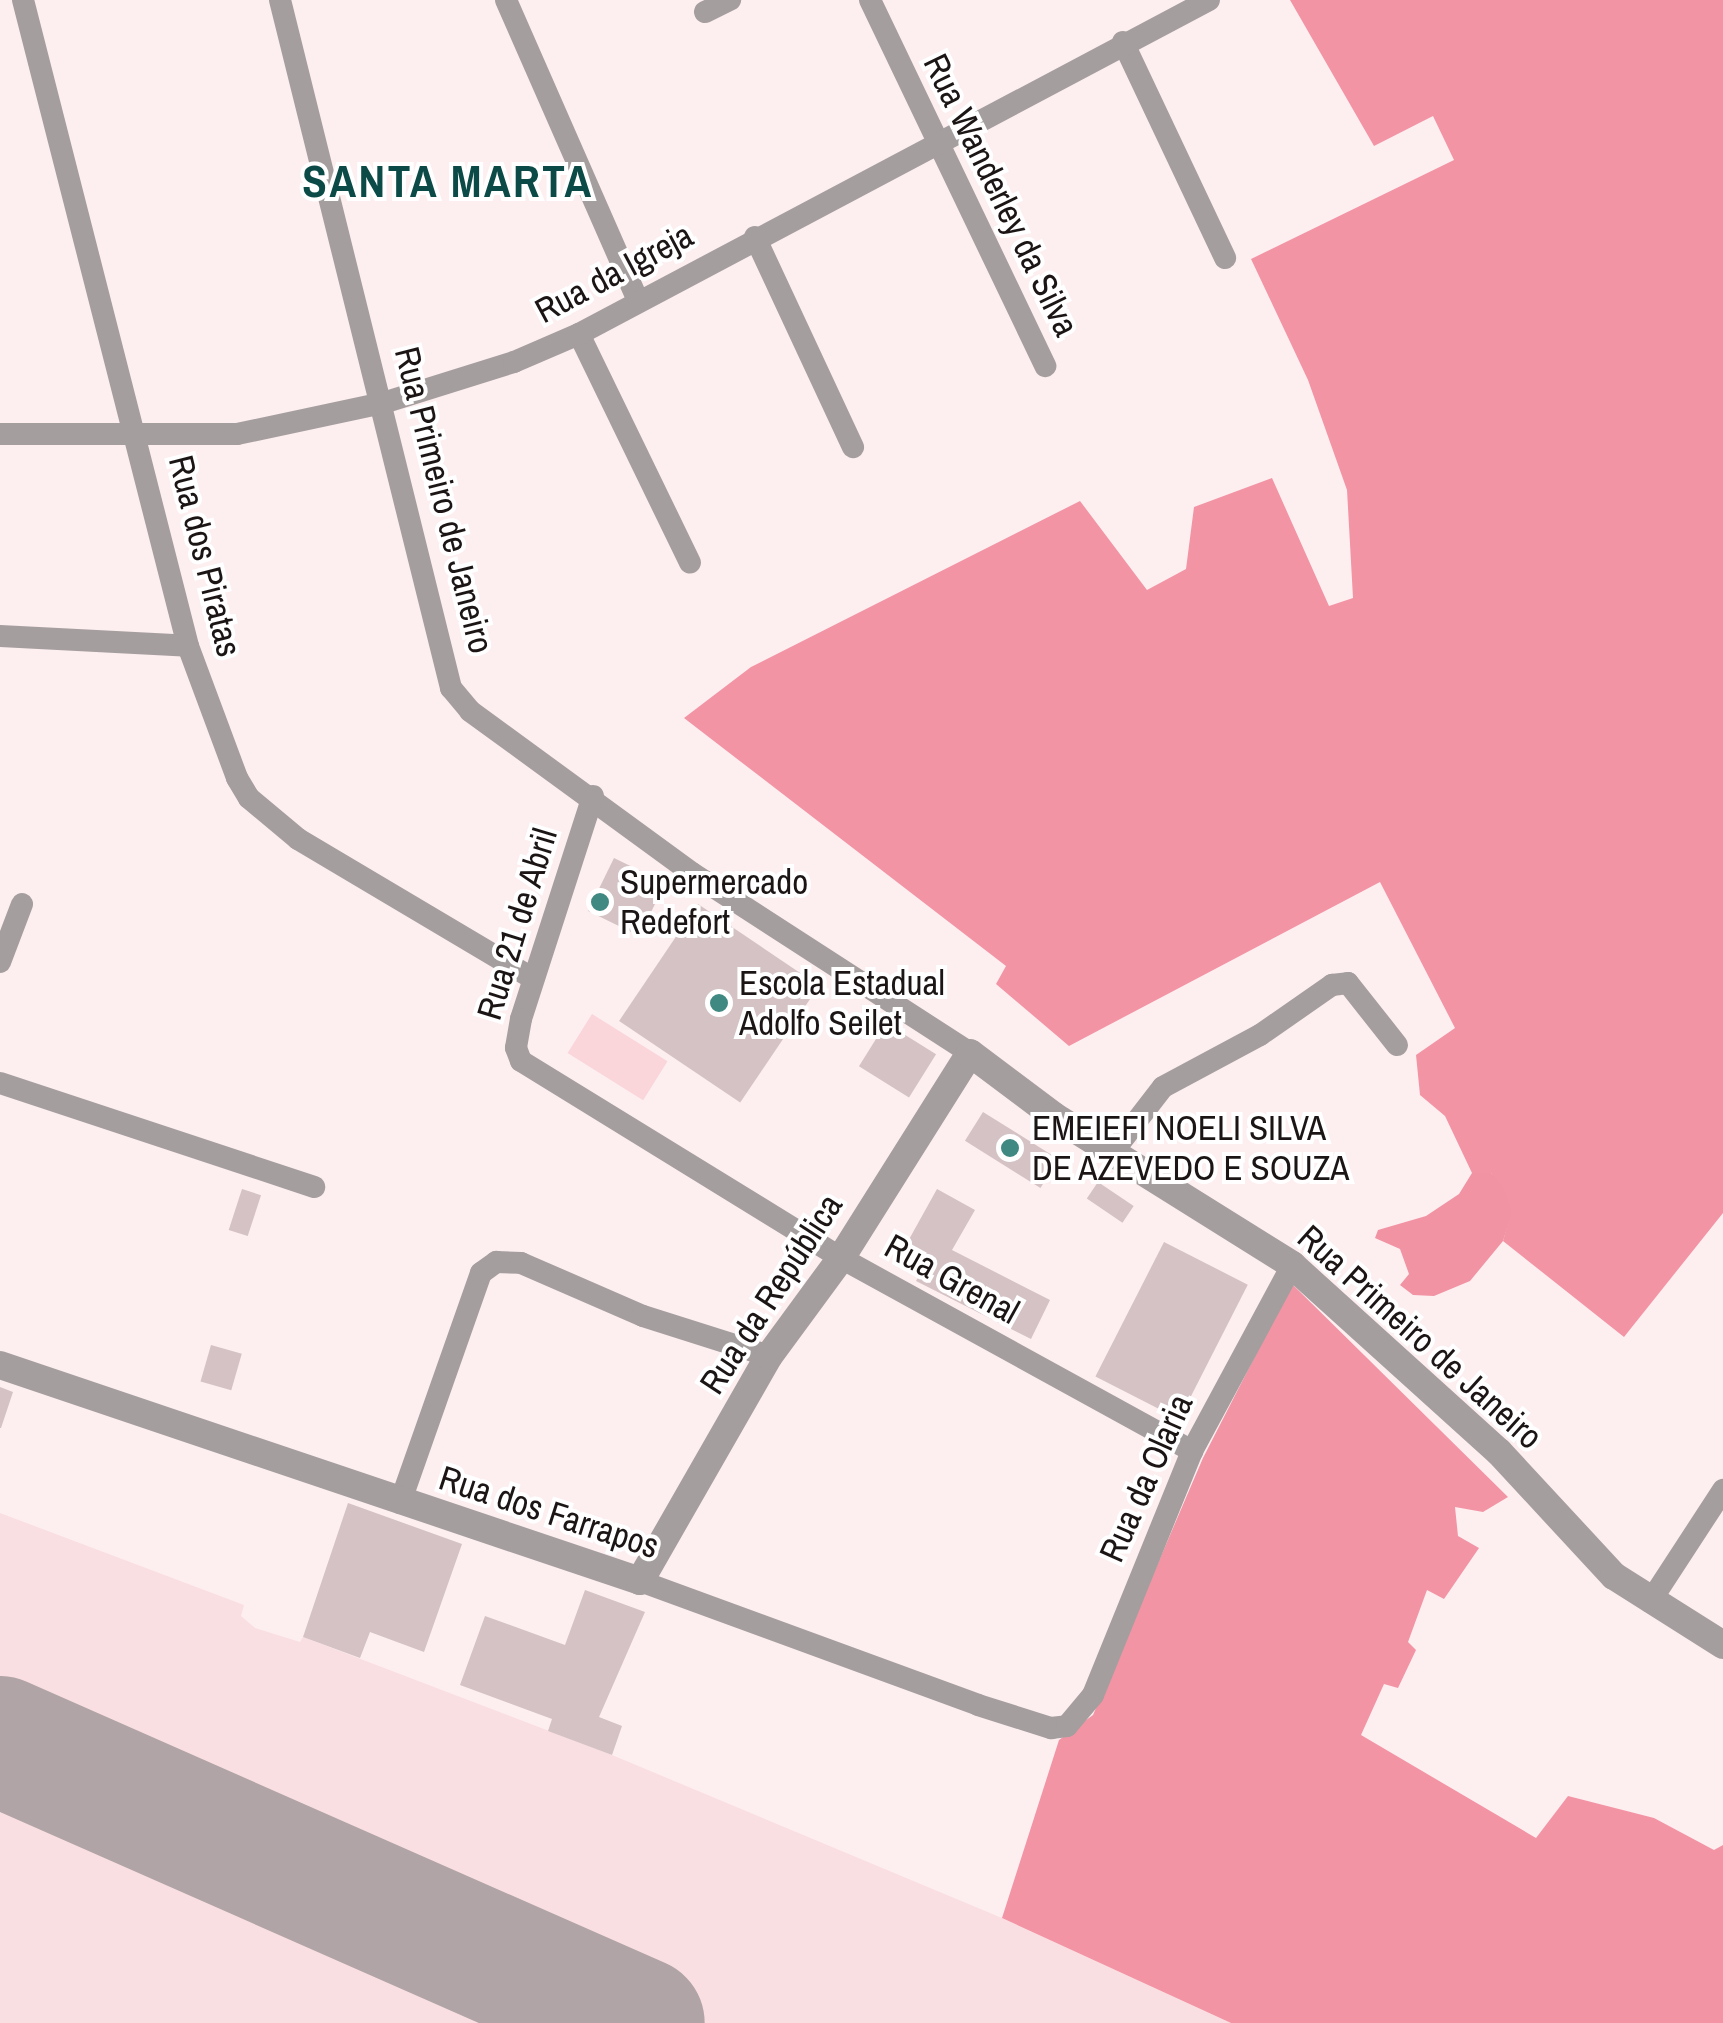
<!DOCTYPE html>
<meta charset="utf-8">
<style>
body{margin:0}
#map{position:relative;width:1723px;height:2023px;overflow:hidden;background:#fdeef0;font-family:"Archivo Narrow",sans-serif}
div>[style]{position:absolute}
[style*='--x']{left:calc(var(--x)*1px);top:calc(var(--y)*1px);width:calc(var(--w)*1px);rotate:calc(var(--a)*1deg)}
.built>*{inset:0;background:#fadfe2}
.green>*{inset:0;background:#fad5da;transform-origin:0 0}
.forest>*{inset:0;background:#f394a5}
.water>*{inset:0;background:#f193a3}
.runway>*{height:130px;margin:-65px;padding:0 65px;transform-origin:65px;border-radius:65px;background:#b0a4a6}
.building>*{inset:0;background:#d4c2c4;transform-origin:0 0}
.minor>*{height:22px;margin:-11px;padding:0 11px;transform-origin:11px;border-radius:11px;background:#a59e9e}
.tertiary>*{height:28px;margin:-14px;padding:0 14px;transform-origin:14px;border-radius:14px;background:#a59e9e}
.dots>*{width:28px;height:28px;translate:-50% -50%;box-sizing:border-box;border:5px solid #fff;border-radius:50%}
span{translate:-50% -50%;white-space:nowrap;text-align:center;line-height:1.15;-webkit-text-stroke:8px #fff;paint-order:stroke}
.street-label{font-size:35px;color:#1b1515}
.poi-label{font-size:35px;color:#1b1515}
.left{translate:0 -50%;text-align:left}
.district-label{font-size:45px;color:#0b4a46;font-weight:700;letter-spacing:2.5px}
</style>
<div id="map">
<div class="built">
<div style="clip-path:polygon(0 1513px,244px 1605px,241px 1616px,255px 1628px,300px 1642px,303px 1637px,612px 1755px,1002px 1918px,1231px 2023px,0 2023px)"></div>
</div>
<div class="green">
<div style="left:592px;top:1014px;width:89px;height:46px;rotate:32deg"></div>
</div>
<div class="forest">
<div style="clip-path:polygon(1290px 0,1723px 0,1723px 1213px,1624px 1337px,1503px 1241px,1511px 1212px,1491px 1173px,1472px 1173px,1445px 1116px,1420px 1095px,1416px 1055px,1455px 1028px,1380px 882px,1069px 1046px,996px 984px,1006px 966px,684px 718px,751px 667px,1080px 501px,1147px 590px,1186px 569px,1194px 507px,1272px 478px,1329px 606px,1353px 598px,1347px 490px,1308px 380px,1251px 259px,1454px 160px,1433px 116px,1374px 146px)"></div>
<div style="clip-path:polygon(1292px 1284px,1508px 1497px,1483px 1512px,1455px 1507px,1458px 1536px,1479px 1548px,1444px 1599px,1427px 1590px,1408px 1642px,1416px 1650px,1398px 1688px,1384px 1684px,1361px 1735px,1536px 1838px,1568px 1796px,1654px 1818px,1714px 1850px,1723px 1845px,1723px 2023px,1231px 2023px,1002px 1918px,1059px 1740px,1093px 1715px,1203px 1458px)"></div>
</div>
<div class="water">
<div style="clip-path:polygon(1472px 1173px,1491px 1173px,1504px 1189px,1512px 1212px,1503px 1241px,1470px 1281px,1434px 1296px,1413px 1295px,1400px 1285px,1409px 1274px,1400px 1249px,1375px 1238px,1378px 1230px,1426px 1216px,1459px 1194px)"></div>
</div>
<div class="runway">
<div style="--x:0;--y:1741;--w:699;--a:23.78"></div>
</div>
<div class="building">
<div style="left:614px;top:858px;width:57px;height:59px;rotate:26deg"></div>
<div style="left:698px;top:904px;width:146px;height:141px;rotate:34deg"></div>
<div style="left:886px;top:1023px;width:59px;height:51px;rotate:32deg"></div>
<div style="left:983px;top:1112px;width:89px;height:34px;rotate:32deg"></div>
<div style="left:1098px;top:1182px;width:43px;height:20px;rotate:34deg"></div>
<div style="left:242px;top:1189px;width:20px;height:43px;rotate:18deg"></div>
<div style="clip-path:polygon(937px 1189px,975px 1210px,952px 1250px,1050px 1300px,1031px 1339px,916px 1281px,920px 1274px,897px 1261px)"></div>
<div style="left:1164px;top:1242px;width:94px;height:151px;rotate:27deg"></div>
<div style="left:211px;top:1345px;width:32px;height:38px;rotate:16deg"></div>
<div style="clip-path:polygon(0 1387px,13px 1392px,1px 1428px,0 1428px)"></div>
<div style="clip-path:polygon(348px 1503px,462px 1544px,424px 1652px,370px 1632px,360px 1658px,303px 1637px)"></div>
<div style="clip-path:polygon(585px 1590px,645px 1612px,599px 1717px,622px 1726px,612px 1755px,548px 1731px,552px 1719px,460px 1685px,485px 1616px,565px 1645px)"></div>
</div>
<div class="minor">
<div style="--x:23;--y:0;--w:667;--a:75.67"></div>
<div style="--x:188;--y:646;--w:141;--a:69.6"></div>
<div style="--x:237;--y:778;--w:23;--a:59"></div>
<div style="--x:249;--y:798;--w:64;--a:39.9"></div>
<div style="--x:298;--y:839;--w:272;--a:30.7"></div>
<div style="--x:280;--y:0;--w:709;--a:76.04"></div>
<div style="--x:451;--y:688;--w:30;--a:50"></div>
<div style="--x:470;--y:711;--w:275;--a:36.1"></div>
<div style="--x:692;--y:873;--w:331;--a:32.9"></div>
<div style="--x:506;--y:0;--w:328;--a:66.3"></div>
<div style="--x:870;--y:0;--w:406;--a:64.4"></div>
<div style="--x:705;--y:12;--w:28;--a:-26"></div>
<div style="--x:1123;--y:42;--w:239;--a:64.7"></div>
<div style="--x:755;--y:237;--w:232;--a:65"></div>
<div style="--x:579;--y:334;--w:254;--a:64.1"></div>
<div style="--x:0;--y:434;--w:237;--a:0"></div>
<div style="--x:237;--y:434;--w:149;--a:-12"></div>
<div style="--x:383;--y:403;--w:137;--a:-17.4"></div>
<div style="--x:514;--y:362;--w:71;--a:-23.3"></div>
<div style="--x:579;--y:334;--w:713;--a:-27.93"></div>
<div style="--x:0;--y:636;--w:188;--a:3"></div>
<div style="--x:593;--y:796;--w:234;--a:107.9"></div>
<div style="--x:521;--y:1019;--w:29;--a:100"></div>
<div style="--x:516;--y:1048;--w:14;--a:69"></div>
<div style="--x:521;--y:1061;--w:376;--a:31.6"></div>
<div style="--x:841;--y:1258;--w:401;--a:28.8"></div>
<div style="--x:0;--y:962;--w:62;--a:-69.2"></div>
<div style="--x:0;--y:1083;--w:331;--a:18.3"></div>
<div style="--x:1112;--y:1153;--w:83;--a:-52.3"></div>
<div style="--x:1163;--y:1087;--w:110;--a:-28.2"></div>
<div style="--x:1260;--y:1035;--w:88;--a:-34.8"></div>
<div style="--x:1332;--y:985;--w:16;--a:-7"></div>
<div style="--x:1348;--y:983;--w:79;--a:51.7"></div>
<div style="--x:400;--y:1503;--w:244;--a:-70.6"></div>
<div style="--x:481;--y:1273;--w:19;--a:-36"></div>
<div style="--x:496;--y:1262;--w:25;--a:2"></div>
<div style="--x:521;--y:1263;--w:133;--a:23.5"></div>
<div style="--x:643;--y:1316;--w:132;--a:17.6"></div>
<div style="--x:640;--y:1581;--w:360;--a:20.1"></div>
<div style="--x:978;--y:1705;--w:77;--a:17.5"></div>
<div style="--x:1051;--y:1728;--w:16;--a:-7"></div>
<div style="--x:1067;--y:1726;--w:40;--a:-50"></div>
<div style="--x:1093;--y:1695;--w:263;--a:-67.9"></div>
<div style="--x:1192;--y:1451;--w:211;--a:-61.7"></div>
<div style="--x:1650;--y:1602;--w:134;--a:-56.9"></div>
</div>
<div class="tertiary">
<div style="--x:0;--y:1365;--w:675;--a:18.65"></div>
<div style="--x:640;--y:1581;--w:259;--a:-60.2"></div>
<div style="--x:769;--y:1356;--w:122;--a:-53.7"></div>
<div style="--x:841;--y:1258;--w:242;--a:-57.8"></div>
<div style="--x:970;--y:1053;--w:105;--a:36.9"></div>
<div style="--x:1054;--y:1116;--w:281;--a:32"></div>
<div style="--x:1292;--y:1265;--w:279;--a:42.1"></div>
<div style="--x:1499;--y:1452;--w:169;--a:47.2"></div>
<div style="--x:1614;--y:1576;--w:129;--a:32.3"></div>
</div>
<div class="dots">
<div style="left:600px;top:902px;background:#408882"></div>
<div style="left:719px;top:1003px;background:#408882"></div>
<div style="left:1010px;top:1148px;background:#408882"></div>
</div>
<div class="street-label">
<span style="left:1001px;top:195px;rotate:64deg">Rua Wanderley da Silva</span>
<span style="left:614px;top:273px;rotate:-28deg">Rua da Igreja</span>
<span style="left:444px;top:500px;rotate:76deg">Rua Primeiro de Janeiro</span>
<span style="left:205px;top:556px;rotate:76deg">Rua dos Piratas</span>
<span style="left:517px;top:924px;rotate:-73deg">Rua 21 de Abril</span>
<span style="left:952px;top:1279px;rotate:29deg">Rua Grenal</span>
<span style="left:771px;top:1294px;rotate:-57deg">Rua da República</span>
<span style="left:1420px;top:1337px;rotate:42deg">Rua Primeiro de Janeiro</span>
<span style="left:1146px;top:1478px;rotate:-66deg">Rua da Olaria</span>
<span style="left:549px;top:1512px;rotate:18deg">Rua dos Farrapos</span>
</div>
<div class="poi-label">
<span class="left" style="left:620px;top:902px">Supermercado<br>Redefort</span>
<span class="left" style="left:739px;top:1003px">Escola Estadual<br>Adolfo Seilet</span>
<span class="left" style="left:1032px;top:1148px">EMEIEFI NOELI SILVA<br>DE AZEVEDO E SOUZA</span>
</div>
<div class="district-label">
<span style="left:448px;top:181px">SANTA MARTA</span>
</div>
</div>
